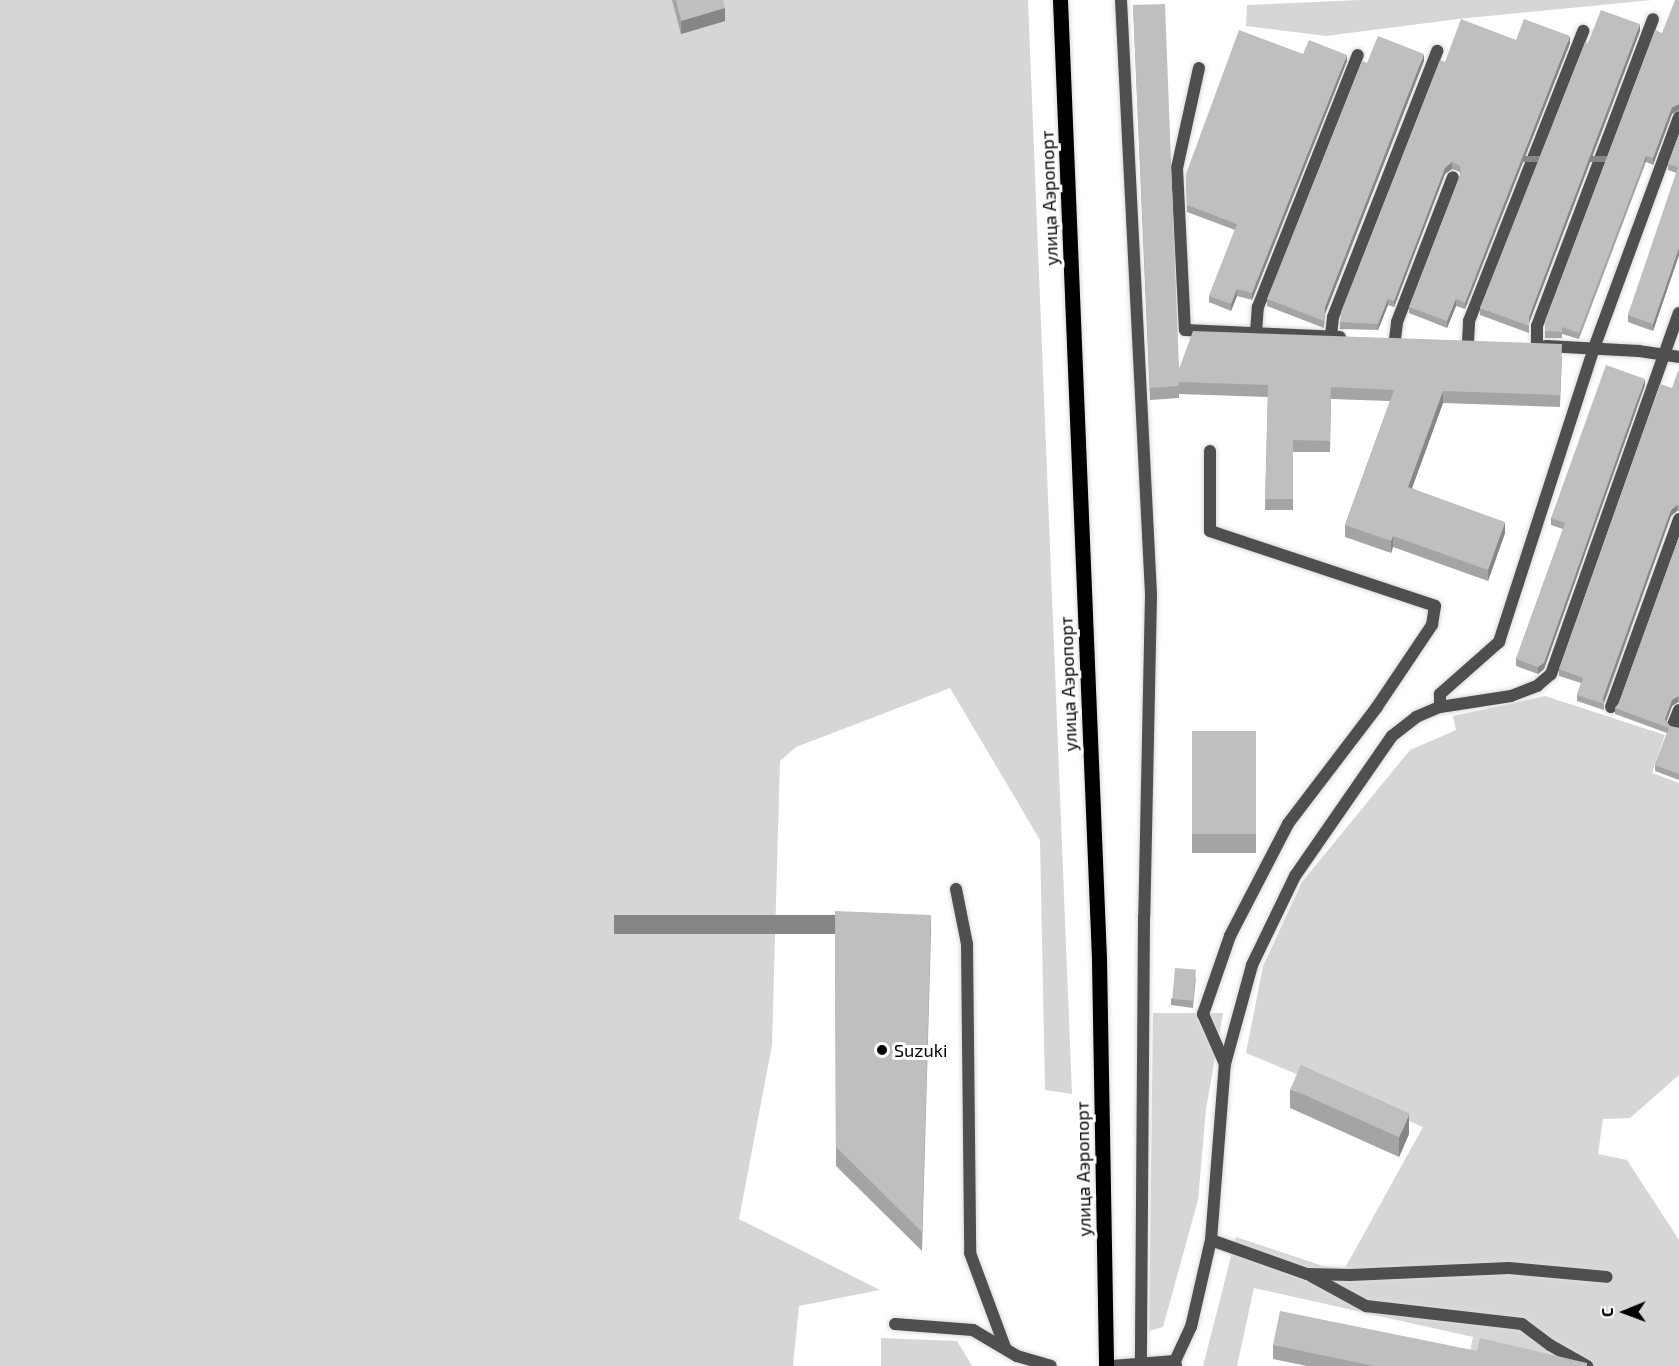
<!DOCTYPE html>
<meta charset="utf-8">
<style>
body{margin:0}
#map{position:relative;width:1679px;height:1366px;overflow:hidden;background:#fff;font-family:"Exo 2",sans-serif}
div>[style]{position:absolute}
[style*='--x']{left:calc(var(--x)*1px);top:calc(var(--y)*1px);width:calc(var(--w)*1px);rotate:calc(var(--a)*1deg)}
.green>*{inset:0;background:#d6d6d6}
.roads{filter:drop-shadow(0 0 2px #dbdbdb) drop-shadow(0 0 2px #dbdbdb)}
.lane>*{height:12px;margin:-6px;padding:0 6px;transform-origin:6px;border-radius:6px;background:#4f4f4f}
.street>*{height:12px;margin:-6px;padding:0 6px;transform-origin:6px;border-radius:6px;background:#4f4f4f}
.primary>*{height:15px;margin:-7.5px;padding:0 7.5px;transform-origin:7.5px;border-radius:7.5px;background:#000}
.wall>*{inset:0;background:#a4a4a4;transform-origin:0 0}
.shaded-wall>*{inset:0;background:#868686;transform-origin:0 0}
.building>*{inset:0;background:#bfbfbf;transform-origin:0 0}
.dots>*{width:16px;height:16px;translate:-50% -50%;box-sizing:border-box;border:3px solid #fff;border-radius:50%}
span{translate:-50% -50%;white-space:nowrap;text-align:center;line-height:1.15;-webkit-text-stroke:6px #fff;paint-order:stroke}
.street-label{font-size:18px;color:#000}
.poi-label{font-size:18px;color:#000}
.left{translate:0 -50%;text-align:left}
.north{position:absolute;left:1595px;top:1282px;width:60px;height:60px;-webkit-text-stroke:4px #fff;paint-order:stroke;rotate:269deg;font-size:16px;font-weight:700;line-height:24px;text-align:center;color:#000}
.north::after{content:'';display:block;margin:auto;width:21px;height:27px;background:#000;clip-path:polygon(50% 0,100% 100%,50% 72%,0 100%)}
</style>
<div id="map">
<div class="green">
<div style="clip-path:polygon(0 0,1028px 0,1072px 1094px,1045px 1090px,1040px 840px,950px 688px,796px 747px,780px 761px,772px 1045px,739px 1219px,880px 1290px,799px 1306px,793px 1366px,0 1366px)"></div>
<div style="clip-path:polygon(1359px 0,1652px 0,1458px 19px,1326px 36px,1246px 26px,1247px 5px)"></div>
<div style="clip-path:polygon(1545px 696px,1665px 735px,1652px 773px,1679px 783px,1679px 1075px,1630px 1118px,1603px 1119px,1598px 1154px,1627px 1160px,1679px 1240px,1679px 1366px,1467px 1366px,1473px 1337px,1254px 1288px,1237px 1366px,1203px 1366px,1236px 1237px,1323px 1266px,1345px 1268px,1423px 1127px,1246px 1053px,1263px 966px,1302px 882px,1410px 750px,1456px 730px,1453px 716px)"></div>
<div style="clip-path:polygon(1153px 1013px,1223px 1013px,1206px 1109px,1198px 1200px,1163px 1327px,1149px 1331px)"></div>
<div style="clip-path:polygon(881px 1338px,957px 1341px,972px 1366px,881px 1366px)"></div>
</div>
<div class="roads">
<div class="lane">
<div style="--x:1199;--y:68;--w:102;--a:102.4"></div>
<div style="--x:1177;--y:168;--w:162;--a:87.2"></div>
<div style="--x:1185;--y:330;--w:155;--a:2.6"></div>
<div style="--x:1256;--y:333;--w:26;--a:-86"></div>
<div style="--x:1258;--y:307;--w:271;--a:-68.4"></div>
<div style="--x:1331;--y:336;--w:19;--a:-84"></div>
<div style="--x:1333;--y:317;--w:286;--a:-68.6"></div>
<div style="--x:1395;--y:339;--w:17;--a:-83"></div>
<div style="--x:1397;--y:322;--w:155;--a:-68.9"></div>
<div style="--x:1468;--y:342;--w:21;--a:-87"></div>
<div style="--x:1469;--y:321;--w:312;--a:-68.5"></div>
<div style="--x:1537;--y:345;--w:19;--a:-90"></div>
<div style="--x:1537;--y:326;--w:328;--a:-69.3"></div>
<div style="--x:1546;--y:346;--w:93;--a:3.1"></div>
<div style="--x:1639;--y:351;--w:40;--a:8.5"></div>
<div style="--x:1210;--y:451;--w:80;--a:90"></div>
<div style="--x:1210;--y:531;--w:237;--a:18.4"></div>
<div style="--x:1435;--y:606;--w:19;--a:99"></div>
<div style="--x:1432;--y:625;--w:99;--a:123.9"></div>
<div style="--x:1377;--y:707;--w:147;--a:127.3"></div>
<div style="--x:1288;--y:824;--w:126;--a:117.4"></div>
<div style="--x:1230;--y:936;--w:83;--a:109.1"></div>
<div style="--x:1203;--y:1014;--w:55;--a:66.3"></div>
<div style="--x:1440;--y:707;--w:13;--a:-90"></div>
<div style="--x:1440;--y:694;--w:79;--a:-41.4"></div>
<div style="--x:1499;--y:642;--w:309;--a:-72.1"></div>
<div style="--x:1594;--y:348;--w:246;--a:-69.8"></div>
<div style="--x:1611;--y:707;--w:200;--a:-70.1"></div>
<div style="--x:1679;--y:710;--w:16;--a:112"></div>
<div style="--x:1673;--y:725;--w:6;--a:18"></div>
<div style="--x:956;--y:889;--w:56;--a:78.7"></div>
<div style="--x:967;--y:944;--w:309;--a:89.4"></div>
<div style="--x:970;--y:1253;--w:100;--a:69.6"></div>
<div style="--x:1211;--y:1240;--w:102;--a:19.5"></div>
<div style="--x:1307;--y:1274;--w:43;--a:1.3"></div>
<div style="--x:1350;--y:1275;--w:159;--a:-2.5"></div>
<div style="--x:1509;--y:1268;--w:98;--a:5.2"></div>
<div style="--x:1311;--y:1276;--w:63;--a:28.6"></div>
<div style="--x:1366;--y:1306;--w:157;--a:6.6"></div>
<div style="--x:1522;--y:1324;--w:35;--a:37"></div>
<div style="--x:1550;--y:1345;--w:43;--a:29.6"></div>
<div style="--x:895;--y:1324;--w:78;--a:4.4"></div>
<div style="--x:973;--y:1330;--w:51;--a:30.6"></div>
<div style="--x:1017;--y:1356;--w:35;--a:16"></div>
<div style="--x:1112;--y:1366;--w:63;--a:-4.5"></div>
<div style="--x:1176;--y:1366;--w:5;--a:-101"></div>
<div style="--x:1175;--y:1361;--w:38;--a:-65"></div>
<div style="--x:1191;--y:1327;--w:89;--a:-77.1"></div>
<div style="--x:1211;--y:1240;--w:177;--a:-85.5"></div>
<div style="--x:1225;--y:1064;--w:103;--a:-74.7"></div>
<div style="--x:1252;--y:965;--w:99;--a:-64.2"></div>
<div style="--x:1295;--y:876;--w:170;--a:-55.3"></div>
<div style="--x:1392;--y:736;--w:31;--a:-38"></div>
<div style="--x:1416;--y:717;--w:26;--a:-23"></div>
<div style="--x:1440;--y:707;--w:72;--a:-8.8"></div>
<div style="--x:1511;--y:696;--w:28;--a:-21"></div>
<div style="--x:1537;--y:686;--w:18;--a:-41"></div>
<div style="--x:1551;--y:674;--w:383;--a:-70.5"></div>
</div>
<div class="street">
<div style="--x:1121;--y:0;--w:596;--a:87.11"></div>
<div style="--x:1151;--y:595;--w:321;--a:91.2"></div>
<div style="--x:1144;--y:916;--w:448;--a:90.4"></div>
</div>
<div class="primary">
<div style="--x:1060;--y:0;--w:961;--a:87.67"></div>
<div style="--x:1099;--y:960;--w:406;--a:89"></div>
</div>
</div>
<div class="wall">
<div style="clip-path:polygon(672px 0,723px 0,725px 21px,681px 34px)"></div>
<div style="clip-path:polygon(1133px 5px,1179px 369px,1562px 356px,1560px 407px,1443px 403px,1412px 488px,1505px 533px,1488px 581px,1393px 547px,1391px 553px,1345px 537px,1345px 525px,1390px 401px,1331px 399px,1330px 452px,1293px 452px,1293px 510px,1265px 510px,1268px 397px,1179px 394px,1179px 398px,1150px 400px)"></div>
<div style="clip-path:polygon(1640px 31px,1529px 323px,1529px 333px,1480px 315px,1480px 308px,1588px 43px)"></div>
<div style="clip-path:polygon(1662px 33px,1672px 114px,1653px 165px,1646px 162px,1579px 339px,1562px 334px,1562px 338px,1545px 338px,1545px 321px)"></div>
<div style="clip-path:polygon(1516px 40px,1570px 43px,1465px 309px,1456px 306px,1447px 328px,1409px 313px,1409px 307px,1460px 175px,1460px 172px,1452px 169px,1445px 174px,1394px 307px,1388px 305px,1378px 330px,1340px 329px,1340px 322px,1445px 62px)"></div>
<div style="clip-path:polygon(1303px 54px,1347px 61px,1252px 300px,1237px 296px,1231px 311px,1209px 302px,1209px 296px,1235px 230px,1187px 212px,1186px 174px)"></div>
<div style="clip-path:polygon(1424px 61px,1325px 314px,1324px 328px,1267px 306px,1267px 299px,1367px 63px)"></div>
<div style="clip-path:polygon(1679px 134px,1679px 255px,1653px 331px,1628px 322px,1628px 315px,1677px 173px,1668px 170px,1668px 164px)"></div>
<div style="clip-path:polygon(1679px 371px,1679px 511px,1677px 511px,1671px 516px,1604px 704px,1604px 710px,1577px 701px,1577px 695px,1581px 683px,1559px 676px,1559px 669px)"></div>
<div style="clip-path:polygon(1645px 385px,1544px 669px,1538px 674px,1516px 666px,1516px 659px,1563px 529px,1551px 525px,1551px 518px)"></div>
<div style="clip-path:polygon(1679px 537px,1679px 702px,1672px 706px,1666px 721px,1670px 726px,1679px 728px,1679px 780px,1655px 771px,1655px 765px,1667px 733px,1615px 714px,1615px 708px,1619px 703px)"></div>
<div style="left:1192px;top:731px;width:64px;height:122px"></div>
<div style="clip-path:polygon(835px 911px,931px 934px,922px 1251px,836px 1166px)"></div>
<div style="clip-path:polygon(1196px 977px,1193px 1008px,1171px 1005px,1171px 999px)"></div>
<div style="clip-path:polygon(1290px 1089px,1409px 1134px,1399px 1157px,1290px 1108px)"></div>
<div style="clip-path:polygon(1273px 1345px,1477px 1351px,1587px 1366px,1307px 1366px,1273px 1359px)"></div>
</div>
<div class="shaded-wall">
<div style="clip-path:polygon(725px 8px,725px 21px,681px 34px,681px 21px)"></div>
<div style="clip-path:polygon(1640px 24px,1640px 31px,1529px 323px,1529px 333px,1529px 317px)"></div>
<div style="clip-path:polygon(1570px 36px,1570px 43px,1465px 309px,1465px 303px)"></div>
<div style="clip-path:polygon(1424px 54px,1424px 61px,1325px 314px,1324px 328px,1325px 307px)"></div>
<div style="clip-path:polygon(1347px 55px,1347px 61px,1252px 300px,1252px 293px)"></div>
<div style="clip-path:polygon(1679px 104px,1679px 110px,1672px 114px,1653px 165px,1653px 158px,1672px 107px)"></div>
<div style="left:1646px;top:156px;width:6px;height:189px;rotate:90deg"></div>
<div style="clip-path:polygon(1452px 162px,1452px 169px,1445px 174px,1394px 307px,1394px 301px,1445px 168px)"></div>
<div style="clip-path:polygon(1679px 248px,1679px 255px,1653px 331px,1653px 324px)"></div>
<div style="clip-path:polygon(1237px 289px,1237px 296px,1231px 311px,1231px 304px)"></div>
<div style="clip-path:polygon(1388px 299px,1388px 305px,1378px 330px,1378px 324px)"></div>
<div style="clip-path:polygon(1456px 299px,1456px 306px,1447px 328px,1447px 321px)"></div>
<div style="clip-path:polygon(1645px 379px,1645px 385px,1544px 669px,1538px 674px,1538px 667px)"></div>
<div style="clip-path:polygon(1443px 391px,1443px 403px,1408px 499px,1408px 487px)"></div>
<div style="clip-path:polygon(1677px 505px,1677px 511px,1671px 516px,1603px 704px,1603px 698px,1671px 510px)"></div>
<div style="clip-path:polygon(1505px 522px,1505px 533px,1488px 581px,1488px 570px)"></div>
<div style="clip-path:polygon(1393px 536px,1393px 547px,1391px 553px,1391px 541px)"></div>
<div style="clip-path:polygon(1678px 695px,1678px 702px,1672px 706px,1665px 726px,1665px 719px,1672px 700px)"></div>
<div style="left:931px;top:915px;width:19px;height:317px;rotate:90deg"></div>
<div style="clip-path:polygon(1409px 1114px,1409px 1134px,1399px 1157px,1399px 1138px)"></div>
</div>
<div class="building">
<div style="clip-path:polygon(676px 0,723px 0,725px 8px,681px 21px)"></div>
<div style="clip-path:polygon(1675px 0,1679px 0,1679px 104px,1672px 107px,1653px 158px,1646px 156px,1579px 333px,1562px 327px,1562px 332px,1545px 331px,1545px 321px,1655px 30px,1662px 33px)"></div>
<div style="clip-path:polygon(1165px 4px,1179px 369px,1193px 331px,1562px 344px,1560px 395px,1443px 391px,1408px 487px,1505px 522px,1488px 570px,1393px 536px,1391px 541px,1345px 525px,1394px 390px,1331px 387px,1330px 441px,1293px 440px,1293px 499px,1265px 499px,1268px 385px,1179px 382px,1179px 386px,1150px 388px,1133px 5px)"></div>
<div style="clip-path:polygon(1601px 10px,1640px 24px,1529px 317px,1529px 326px,1480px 308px,1585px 42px,1588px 43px)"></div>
<div style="clip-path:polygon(1461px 19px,1516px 40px,1524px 19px,1570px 36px,1465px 303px,1456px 299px,1447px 321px,1409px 307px,1461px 173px,1460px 166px,1452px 162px,1445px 168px,1394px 301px,1388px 299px,1378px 324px,1340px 322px,1341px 312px,1440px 60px,1445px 62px)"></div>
<div style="clip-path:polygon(1239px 30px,1303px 54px,1309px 40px,1347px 55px,1252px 293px,1237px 289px,1231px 304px,1209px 296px,1237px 224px,1187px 205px,1186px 174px)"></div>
<div style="clip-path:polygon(1378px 36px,1424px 54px,1325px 307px,1324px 321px,1267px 299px,1362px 61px,1367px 63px)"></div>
<div style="clip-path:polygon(1679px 134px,1679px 248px,1653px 324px,1628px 315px,1678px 167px,1668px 164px)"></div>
<div style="clip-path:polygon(1606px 365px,1645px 379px,1544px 663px,1538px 667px,1516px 659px,1565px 523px,1551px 518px)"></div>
<div style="clip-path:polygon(1678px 371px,1679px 371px,1679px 505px,1677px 505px,1671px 510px,1603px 698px,1604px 704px,1577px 695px,1583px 678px,1559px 669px,1660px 384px,1672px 388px)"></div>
<div style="clip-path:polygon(1679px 537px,1679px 696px,1672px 700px,1665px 719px,1670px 726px,1679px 728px,1679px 774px,1655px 765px,1669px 728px,1615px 708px,1619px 703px)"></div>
<div style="left:1192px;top:731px;width:64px;height:103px"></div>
<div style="clip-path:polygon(835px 911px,931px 915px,922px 1232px,836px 1147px)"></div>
<div style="left:1175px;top:968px;width:21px;height:31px;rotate:5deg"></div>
<div style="left:1301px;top:1065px;width:119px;height:26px;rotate:24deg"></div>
<div style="clip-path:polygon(1280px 1311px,1477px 1351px,1480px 1338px,1587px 1363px,1587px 1366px,1374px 1366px,1273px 1345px)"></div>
</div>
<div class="dots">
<div style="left:882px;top:1050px;background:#000"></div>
</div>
<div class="street-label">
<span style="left:1049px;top:198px;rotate:-92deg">улица Аэропорт</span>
<span style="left:1068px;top:684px;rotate:-92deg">улица Аэропорт</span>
<span style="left:1083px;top:1169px;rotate:-91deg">улица Аэропорт</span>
</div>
<div class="poi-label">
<span class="left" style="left:894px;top:1050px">Suzuki</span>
</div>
<div class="north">С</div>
</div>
